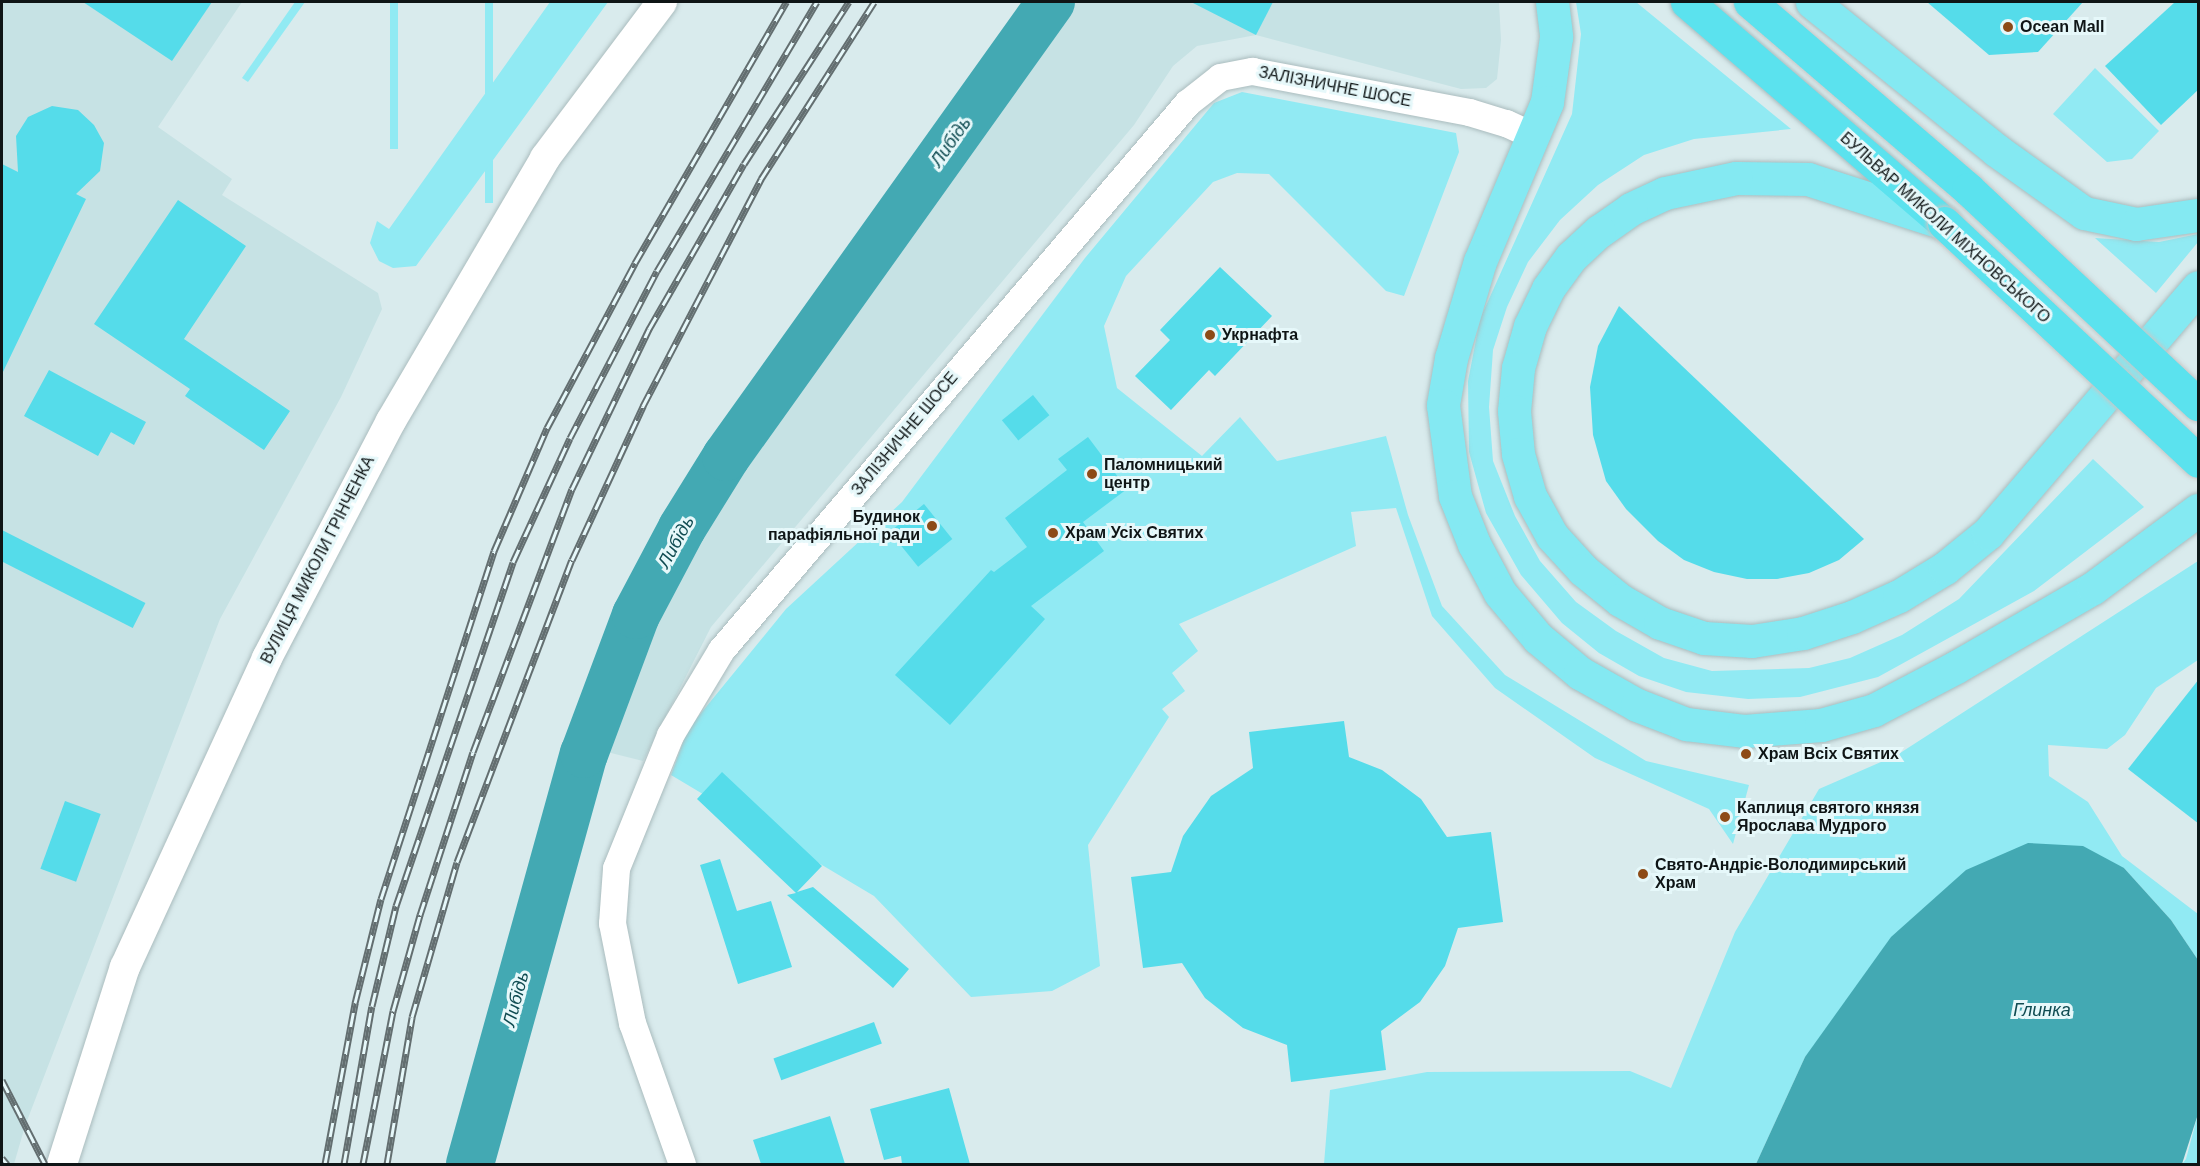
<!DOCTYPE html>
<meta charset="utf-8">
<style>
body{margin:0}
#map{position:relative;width:2200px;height:1166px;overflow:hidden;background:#d9ebed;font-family:Helvetica,sans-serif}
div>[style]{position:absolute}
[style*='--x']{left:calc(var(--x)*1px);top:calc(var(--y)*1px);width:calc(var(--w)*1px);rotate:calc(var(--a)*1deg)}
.built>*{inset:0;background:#c6e2e4}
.green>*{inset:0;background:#91eaf3;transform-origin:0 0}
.water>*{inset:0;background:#43a9b3}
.river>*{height:48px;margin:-24px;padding:0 24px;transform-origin:24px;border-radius:24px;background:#43a9b3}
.building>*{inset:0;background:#55dcea;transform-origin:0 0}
.roads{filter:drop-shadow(0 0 2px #aabcbe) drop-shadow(0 0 2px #aabcbe)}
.tertiary>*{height:27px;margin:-13.5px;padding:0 13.5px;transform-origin:13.5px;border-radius:13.5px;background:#fff}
.secondary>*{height:30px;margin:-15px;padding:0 15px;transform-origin:15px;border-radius:15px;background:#fff}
.primary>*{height:33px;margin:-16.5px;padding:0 16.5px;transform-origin:16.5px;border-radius:16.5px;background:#84e9f2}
.trunk>*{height:33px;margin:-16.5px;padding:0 16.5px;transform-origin:16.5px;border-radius:16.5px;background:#5be2ee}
.rail>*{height:7px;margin-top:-3.5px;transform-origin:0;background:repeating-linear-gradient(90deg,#e6f8fa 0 14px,#636e70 0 28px);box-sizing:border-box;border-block:2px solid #636e70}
.bridges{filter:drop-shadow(0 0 2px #c5c7c7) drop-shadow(0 0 2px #c5c7c7)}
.trunk-bridge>*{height:33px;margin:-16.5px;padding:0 16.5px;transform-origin:16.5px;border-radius:16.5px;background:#5be2ee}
.dots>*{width:16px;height:16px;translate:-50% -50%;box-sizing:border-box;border:3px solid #e6f8fa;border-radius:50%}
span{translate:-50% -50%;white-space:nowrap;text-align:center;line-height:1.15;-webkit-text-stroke:6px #e6f8fa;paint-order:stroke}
.poi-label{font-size:16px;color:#0f1516;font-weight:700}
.left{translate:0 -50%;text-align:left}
.right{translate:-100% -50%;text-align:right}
.street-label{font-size:16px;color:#0f1516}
.water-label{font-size:18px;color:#104c52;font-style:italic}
.frame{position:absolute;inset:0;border:3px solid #0f1516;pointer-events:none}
</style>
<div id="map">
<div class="built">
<div style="clip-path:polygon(2px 2px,242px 2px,158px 127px,232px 179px,222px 195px,378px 293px,382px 309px,341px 397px,220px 619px,25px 1126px,14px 1164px,2px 1164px)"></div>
<div style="clip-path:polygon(1060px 2px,1499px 2px,1501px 40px,1497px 79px,1486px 88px,1461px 89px,1256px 35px,1197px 46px,1173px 66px,1134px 125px,711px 627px,643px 761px,599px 750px,642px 624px,690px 528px)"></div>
</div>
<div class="green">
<div style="clip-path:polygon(295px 2px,305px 2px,248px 82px,242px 78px)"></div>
<div style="left:390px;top:2px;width:8px;height:147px"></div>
<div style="left:485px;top:2px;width:8px;height:201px"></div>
<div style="clip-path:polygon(550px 2px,608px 2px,416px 266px,393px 268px,379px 261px,370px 243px,377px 221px,389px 229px)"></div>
<div style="clip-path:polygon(1576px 2px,1636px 2px,1791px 129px,1694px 139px,1644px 155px,1598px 185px,1560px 220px,1528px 262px,1507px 307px,1493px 350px,1489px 407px,1493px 461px,1515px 516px,1540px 561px,1576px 602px,1616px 631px,1664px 658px,1712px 671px,1809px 668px,1850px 658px,1902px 635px,1959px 599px,2093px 459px,2144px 507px,2034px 591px,1878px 677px,1800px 697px,1748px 699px,1686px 692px,1639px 676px,1599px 653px,1562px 623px,1521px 575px,1486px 513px,1469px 452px,1468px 381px,1480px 319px,1572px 114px,1581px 34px)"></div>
<div style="clip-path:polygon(2095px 68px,2159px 131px,2132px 159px,2107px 162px,2053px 114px)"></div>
<div style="clip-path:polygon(1242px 92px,1456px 133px,1459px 152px,1404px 296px,1386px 291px,1269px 174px,1237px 173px,1213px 182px,1126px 276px,1104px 326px,1117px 388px,1202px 456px,1240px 417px,1277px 461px,1386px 436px,1408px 515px,1442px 606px,1505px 675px,1646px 761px,1749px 785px,1733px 844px,1709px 809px,1595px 758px,1495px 688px,1432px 616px,1396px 508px,1351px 512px,1356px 546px,1179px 624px,1198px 651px,1172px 673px,1185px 691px,1162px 709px,1169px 717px,1088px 845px,1100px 966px,1052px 991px,971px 997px,874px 896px,671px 775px,688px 729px,786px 609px,902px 502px,1085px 258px,1214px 103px)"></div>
<div style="clip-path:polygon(2198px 234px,2198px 242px,2156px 293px,2095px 238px,2159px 242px)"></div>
<div style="clip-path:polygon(2198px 561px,2198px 660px,2156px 688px,2125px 735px,2107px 749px,2048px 745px,2049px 776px,2088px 802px,2122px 856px,2198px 914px,2198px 960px,2171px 920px,2124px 868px,1805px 1057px,1756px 1164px,1324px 1164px,1330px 1090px,1427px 1072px,1630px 1071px,1671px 1088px,1735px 932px,1819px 789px,1897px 755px)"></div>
<div style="clip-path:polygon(2198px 1114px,2198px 1164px,2182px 1164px,2186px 1159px)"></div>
</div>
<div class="water">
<div style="clip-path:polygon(2028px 843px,2083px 846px,2124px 868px,2171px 920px,2198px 960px,2198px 1114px,2182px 1164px,1756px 1164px,1805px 1057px,1891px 937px,1966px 870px)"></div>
</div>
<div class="river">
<div style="--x:470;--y:1164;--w:426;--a:-74.5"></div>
<div style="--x:584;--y:754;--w:148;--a:-69.5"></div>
<div style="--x:636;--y:615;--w:98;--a:-62.1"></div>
<div style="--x:682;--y:528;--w:84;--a:-58.2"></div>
<div style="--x:726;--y:457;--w:559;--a:-54.46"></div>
</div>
<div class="building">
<div style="clip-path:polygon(83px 2px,212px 2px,172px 61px)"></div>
<div style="clip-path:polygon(1191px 2px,1273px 2px,1256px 35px)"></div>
<div style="clip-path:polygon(1927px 2px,2083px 2px,2038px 52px,1989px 55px)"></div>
<div style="clip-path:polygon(2175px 2px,2199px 2px,2199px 89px,2161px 125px,2105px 66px)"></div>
<div style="clip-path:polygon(52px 106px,78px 110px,94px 125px,104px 143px,100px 171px,76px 194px,86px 199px,2px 374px,2px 164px,18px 172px,16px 136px,28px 117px)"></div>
<div style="clip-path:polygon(178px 200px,246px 246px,184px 339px,290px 411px,264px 450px,185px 396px,190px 389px,94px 324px)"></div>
<div style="clip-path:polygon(1220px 267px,1272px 316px,1215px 376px,1209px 370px,1171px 410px,1135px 376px,1170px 340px,1160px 330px)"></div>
<div style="clip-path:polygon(1619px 306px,1864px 539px,1839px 560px,1809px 573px,1777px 579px,1747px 579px,1714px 572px,1684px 560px,1658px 541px,1626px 509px,1606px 481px,1593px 435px,1590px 387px,1598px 346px)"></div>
<div style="clip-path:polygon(49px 370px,146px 422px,134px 445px,111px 432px,98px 456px,24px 416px)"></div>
<div style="left:1033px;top:395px;width:26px;height:40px;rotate:51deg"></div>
<div style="clip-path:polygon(1088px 437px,1127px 489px,1083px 522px,1104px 551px,1031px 606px,1045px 619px,950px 725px,895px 675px,991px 570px,994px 572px,1027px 547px,1005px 518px,1067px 470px,1058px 459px)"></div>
<div style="left:924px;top:504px;width:45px;height:44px;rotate:51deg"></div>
<div style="left:2px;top:530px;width:161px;height:28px;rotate:27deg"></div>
<div style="clip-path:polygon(2199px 679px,2199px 824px,2128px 769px)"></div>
<div style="clip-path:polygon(1344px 721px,1349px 757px,1382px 770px,1421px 799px,1447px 837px,1491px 832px,1503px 922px,1458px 928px,1445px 966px,1420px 1002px,1381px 1031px,1386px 1070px,1291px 1082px,1287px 1045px,1243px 1028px,1205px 998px,1182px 963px,1143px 968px,1131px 877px,1171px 872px,1183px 836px,1211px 796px,1253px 768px,1249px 732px)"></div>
<div style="clip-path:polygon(722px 772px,822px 866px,797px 892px,813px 887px,909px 969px,893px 988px,787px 895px,796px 893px,697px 799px)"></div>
<div style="left:65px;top:801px;width:38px;height:72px;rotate:20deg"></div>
<div style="clip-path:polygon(720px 859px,737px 911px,771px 901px,792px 967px,738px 984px,700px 865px)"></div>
<div style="left:874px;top:1022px;width:23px;height:107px;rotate:70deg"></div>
<div style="clip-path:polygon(949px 1088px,970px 1164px,902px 1164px,901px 1156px,884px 1160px,870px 1109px)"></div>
<div style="clip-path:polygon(830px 1116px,845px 1164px,761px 1164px,753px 1140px)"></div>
</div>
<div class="roads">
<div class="tertiary">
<div style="--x:682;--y:1164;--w:150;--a:-109.5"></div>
<div style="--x:632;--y:1023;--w:102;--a:-101.3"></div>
<div style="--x:612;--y:923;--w:55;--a:-85.8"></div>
<div style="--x:616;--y:868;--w:144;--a:-67.9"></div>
<div style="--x:670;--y:735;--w:99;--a:-59"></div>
<div style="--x:721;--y:650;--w:719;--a:-49.57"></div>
<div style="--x:1187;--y:103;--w:42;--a:-38.2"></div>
<div style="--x:1220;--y:77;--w:33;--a:-11"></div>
<div style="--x:1252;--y:71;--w:221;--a:10.7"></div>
<div style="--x:1469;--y:112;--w:39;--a:17"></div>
<div style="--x:1506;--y:123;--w:29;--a:25"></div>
</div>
<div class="secondary">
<div style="--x:62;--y:1164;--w:207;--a:-72.3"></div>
<div style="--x:125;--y:967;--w:340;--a:-65.3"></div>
<div style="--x:267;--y:658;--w:267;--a:-62.4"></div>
<div style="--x:391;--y:421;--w:305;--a:-59.6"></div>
<div style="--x:545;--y:158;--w:195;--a:-53.1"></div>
</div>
<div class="primary">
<div style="--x:1552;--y:2;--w:35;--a:83"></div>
<div style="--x:1556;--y:37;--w:66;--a:97.9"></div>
<div style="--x:1547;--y:102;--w:173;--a:112.8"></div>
<div style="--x:1480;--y:261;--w:101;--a:106.6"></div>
<div style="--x:1451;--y:358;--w:48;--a:99.7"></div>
<div style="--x:1443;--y:405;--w:92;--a:82.5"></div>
<div style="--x:1455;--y:496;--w:52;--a:68.4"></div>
<div style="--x:1474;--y:544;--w:55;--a:62"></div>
<div style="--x:1500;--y:593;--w:59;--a:49.8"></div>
<div style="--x:1538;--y:638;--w:55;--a:39.8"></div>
<div style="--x:1580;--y:673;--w:65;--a:29.3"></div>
<div style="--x:1637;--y:705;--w:53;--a:21.2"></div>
<div style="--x:1686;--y:724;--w:58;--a:6.9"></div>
<div style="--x:1744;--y:731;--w:77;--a:-4.5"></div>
<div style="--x:1821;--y:725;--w:55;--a:-15.8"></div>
<div style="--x:1874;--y:710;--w:93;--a:-27.7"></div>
<div style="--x:1956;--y:667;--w:158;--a:-30"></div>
<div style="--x:2093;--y:588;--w:131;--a:-36.6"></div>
<div style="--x:1812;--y:2;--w:236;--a:38.8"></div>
<div style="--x:1996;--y:150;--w:108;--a:35.6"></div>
<div style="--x:2084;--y:213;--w:53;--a:11.9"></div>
<div style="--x:2136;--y:224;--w:63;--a:-8.3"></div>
<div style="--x:1944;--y:223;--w:143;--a:-162.1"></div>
<div style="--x:1808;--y:179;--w:72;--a:-179.2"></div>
<div style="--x:1736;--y:178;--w:73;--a:168.1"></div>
<div style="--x:1665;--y:193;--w:38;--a:155"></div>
<div style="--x:1631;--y:209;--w:39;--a:145"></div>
<div style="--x:1599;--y:231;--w:38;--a:137"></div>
<div style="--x:1571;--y:257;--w:39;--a:126"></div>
<div style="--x:1548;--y:289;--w:41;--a:115.9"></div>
<div style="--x:1530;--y:326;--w:44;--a:105.9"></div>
<div style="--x:1518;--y:368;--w:43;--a:95.3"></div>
<div style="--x:1514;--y:411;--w:43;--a:84.7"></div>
<div style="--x:1518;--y:454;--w:44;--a:74.1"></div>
<div style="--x:1530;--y:496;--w:46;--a:61.2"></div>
<div style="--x:1552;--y:536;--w:46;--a:47.6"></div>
<div style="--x:1583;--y:570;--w:48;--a:39"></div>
<div style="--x:1620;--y:600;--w:46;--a:29.9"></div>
<div style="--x:1660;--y:623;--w:46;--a:18.8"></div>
<div style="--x:1704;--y:638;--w:48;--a:3.6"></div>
<div style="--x:1752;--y:641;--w:52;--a:-8.9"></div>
<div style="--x:1803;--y:633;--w:52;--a:-18.1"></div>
<div style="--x:1852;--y:617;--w:51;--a:-24.1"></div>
<div style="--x:1899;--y:596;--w:54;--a:-31.3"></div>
<div style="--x:1945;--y:568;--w:55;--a:-39.1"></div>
<div style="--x:1988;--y:533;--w:323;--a:-49.5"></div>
</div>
<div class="trunk">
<div style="--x:1687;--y:2;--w:339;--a:40.7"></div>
</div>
</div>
<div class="rail">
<div style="--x:2;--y:1080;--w:94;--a:62.9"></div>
<div style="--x:2;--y:1158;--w:8;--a:50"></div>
<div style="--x:325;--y:1164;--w:164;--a:-79.4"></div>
<div style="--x:355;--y:1003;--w:107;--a:-76"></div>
<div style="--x:381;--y:899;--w:366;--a:-72"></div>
<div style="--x:494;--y:551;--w:134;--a:-66.7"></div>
<div style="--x:547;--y:428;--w:187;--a:-61.9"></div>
<div style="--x:635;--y:263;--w:302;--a:-59.9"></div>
<div style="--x:344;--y:1164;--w:160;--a:-80"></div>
<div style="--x:372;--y:1006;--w:103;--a:-76.5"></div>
<div style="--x:396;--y:906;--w:363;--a:-71.2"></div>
<div style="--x:513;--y:562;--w:136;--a:-65.3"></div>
<div style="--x:570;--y:438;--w:188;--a:-62.5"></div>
<div style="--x:657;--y:271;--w:313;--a:-59.3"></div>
<div style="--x:363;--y:1164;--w:156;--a:-78.9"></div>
<div style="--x:393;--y:1011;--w:100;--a:-74.3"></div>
<div style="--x:420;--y:915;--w:171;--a:-72"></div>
<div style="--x:473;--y:752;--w:281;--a:-69.4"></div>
<div style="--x:572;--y:489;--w:178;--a:-64.3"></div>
<div style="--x:649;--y:329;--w:190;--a:-60.1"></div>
<div style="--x:744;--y:164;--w:193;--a:-57.1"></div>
<div style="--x:387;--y:1164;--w:149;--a:-80.3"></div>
<div style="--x:412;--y:1017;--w:161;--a:-73.8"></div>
<div style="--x:457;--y:862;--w:323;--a:-69.2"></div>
<div style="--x:572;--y:560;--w:170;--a:-65.2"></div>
<div style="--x:643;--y:406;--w:256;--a:-62.5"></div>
<div style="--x:761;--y:179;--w:210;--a:-57.4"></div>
</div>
<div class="bridges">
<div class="trunk-bridge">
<div style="--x:1750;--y:2;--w:287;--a:40.6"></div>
<div style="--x:1968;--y:189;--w:315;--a:43.1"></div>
<div style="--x:1944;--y:223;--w:348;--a:43.1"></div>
</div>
</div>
<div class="dots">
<div style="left:2008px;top:27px;background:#8d4b17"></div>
<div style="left:1210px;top:335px;background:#8d4b17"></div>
<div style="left:1092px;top:474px;background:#8d4b17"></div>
<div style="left:932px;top:526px;background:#8d4b17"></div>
<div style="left:1053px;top:533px;background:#8d4b17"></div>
<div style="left:1746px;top:754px;background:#8d4b17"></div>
<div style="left:1725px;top:817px;background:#8d4b17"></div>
<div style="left:1643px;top:874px;background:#8d4b17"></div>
</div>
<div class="poi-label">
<span class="left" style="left:2020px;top:27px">Ocean Mall</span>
<span class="left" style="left:1222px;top:335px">Укрнафта</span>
<span class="left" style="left:1104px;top:474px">Паломницький<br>центр</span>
<span class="right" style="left:920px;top:526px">Будинок<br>парафіяльної ради</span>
<span class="left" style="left:1065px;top:533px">Храм Усіх Святих</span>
<span class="left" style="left:1758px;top:754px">Храм Всіх Святих</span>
<span class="left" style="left:1737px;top:817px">Каплиця святого князя<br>Ярослава Мудрого</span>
<span class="left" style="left:1655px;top:874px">Свято-Андріє-Володимирський<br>Храм</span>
</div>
<div class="street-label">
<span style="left:1335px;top:87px;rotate:11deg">ЗАЛІЗНИЧНЕ ШОСЕ</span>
<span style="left:1945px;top:228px;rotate:42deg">БУЛЬВАР МИКОЛИ МІХНОВСЬКОГО</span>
<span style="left:905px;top:434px;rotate:-50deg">ЗАЛІЗНИЧНЕ ШОСЕ</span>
<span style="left:318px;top:560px;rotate:-63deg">ВУЛИЦЯ МИКОЛИ ГРІНЧЕНКА</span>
</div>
<div class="water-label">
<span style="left:951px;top:142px;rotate:-55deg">Либідь</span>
<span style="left:676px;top:542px;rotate:-61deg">Либідь</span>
<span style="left:516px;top:999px;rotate:-75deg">Либідь</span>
<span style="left:2042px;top:1010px">Глинка</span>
</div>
<div class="frame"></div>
</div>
